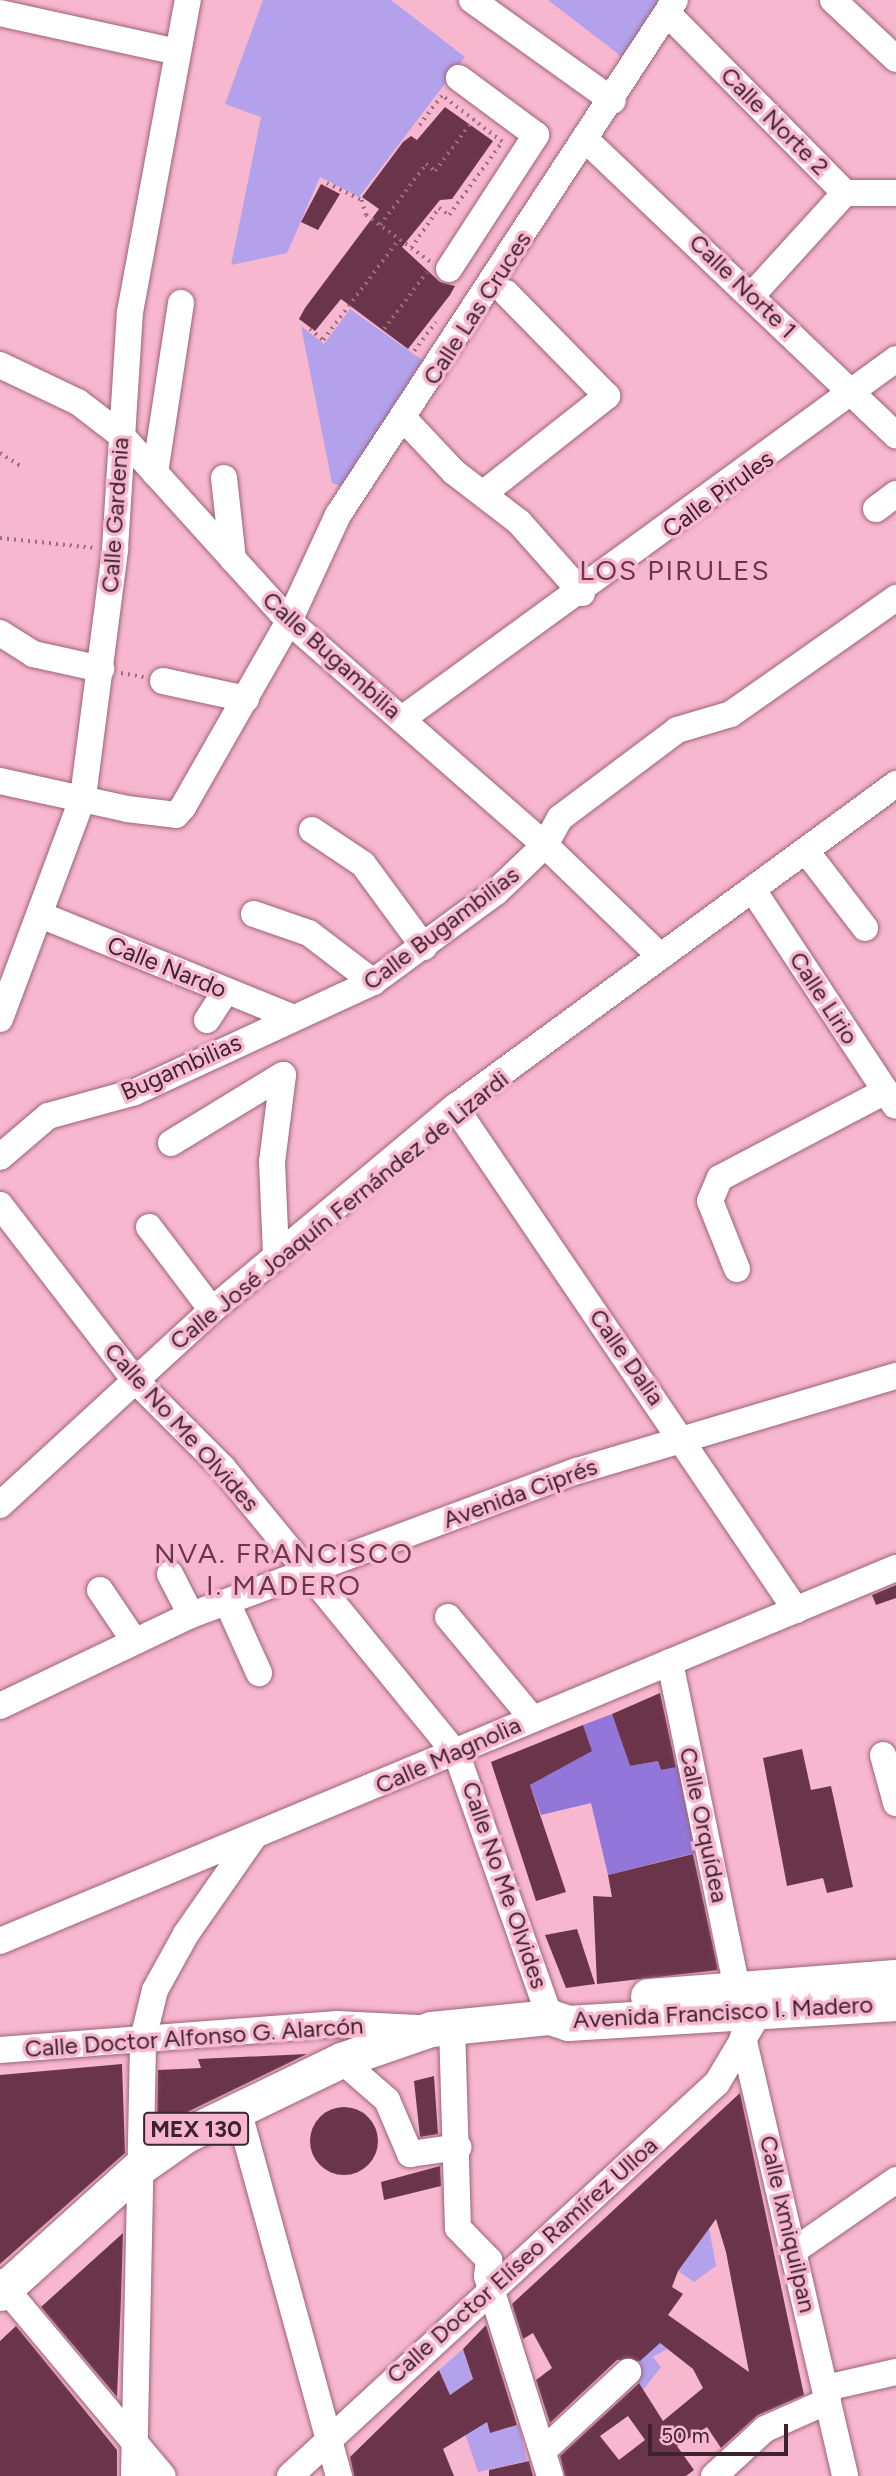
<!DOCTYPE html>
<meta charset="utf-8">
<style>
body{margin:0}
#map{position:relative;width:896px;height:2476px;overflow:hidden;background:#f7b7ce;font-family:Figtree,sans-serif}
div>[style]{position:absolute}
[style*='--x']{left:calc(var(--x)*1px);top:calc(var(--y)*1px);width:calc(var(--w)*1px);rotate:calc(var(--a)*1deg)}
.green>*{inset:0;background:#b4a1ec}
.forest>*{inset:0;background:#9376d9}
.building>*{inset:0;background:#6a354b}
.round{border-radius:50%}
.path>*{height:3.5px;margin-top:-1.75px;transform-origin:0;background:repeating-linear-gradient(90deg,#9a6e7e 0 2px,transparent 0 7px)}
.roads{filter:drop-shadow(0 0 2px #9c6379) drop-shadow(0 0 2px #9c6379)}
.minor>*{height:26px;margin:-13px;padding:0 13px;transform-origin:13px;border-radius:13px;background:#fff}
.major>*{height:35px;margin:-17.5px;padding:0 17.5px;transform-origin:17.5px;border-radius:17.5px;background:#fff}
span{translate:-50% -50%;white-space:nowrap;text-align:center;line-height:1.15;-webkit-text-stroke:7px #f7b7ce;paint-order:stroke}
.shield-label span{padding:2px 5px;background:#f7b7ce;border:2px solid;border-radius:5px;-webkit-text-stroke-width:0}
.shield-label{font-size:23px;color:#3c232d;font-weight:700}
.street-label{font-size:24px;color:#3c232d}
.quarter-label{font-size:28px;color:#6c374d;letter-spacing:2px}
.scale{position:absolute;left:648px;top:2424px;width:140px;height:32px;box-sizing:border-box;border:4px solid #3c232d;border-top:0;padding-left:9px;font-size:21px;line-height:24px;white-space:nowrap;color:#3c232d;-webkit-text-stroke:5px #f7b7ce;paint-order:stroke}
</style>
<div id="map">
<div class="green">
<div style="clip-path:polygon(263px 0,391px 0,465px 57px,359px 197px,320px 177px,287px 253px,231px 265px,261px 117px,225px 104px)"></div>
<div style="clip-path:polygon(548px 0,661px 0,626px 60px)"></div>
<div style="clip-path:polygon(350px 309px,432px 367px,350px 489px,332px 483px,301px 326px,324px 344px)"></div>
<div style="clip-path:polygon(709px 2228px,716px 2266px,694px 2282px,678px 2271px)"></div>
<div style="clip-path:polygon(625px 2316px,667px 2349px,653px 2357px,661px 2367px,643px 2390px,638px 2382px,627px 2392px,618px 2382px,640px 2360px)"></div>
<div style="clip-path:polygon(463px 2349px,473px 2379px,450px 2395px,439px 2370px)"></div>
<div style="clip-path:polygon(481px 2405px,490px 2433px,519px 2425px,527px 2461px,478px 2472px,461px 2422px)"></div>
</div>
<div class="forest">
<div style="clip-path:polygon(612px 1714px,630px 1766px,658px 1761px,661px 1770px,678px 1766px,695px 1853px,608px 1875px,591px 1803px,541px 1815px,530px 1785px,591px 1751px,583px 1725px)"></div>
</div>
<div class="building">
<div style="clip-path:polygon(445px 107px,493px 141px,452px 199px,440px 200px,402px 247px,440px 282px,455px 286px,450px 295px,408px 349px,341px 299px,315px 331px,299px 319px,305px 308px,379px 209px,362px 197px,403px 142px,411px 136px,417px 140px)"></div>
<div style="clip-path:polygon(321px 184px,340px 194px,318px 230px,301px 222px)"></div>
<div style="clip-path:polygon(896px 1585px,896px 1598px,876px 1605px,872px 1595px)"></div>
<div style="clip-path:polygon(660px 1693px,676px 1767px,661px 1770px,658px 1761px,630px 1766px,612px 1714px)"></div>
<div style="clip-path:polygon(583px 1725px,592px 1751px,530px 1785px,566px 1892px,536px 1901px,491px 1762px)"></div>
<div style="clip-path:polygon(802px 1749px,811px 1790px,831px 1786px,853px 1887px,827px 1893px,823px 1878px,787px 1886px,763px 1758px)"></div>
<div style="clip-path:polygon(693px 1854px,718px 1970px,597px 1984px,593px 1896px,612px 1897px,608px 1875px)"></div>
<div style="clip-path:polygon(577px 1929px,595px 1984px,566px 1988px,545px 1935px)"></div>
<div style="clip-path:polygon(307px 2054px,177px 2117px,157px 2131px,158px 2070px,201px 2068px,198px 2059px)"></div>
<div style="clip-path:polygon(122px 2064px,125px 2153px,0 2264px,0 2075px)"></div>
<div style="clip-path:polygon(434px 2076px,438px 2134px,420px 2137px,414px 2081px)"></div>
<div style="clip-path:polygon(evenodd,740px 2093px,804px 2395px,758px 2415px,721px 2448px,707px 2427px,677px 2446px,694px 2470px,686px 2476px,565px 2476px,560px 2456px,639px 2383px,663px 2421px,703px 2388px,693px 2369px,660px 2343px,640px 2361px,617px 2360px,550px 2423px,536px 2380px,552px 2368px,533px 2333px,523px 2339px,512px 2304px,740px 2093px,716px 2219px,726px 2252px,749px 2372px,668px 2315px,683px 2294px,672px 2287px,678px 2271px,716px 2219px,740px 2093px,628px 2416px,645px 2440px,619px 2460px,600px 2436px,628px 2416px)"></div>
<div class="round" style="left:310px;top:2107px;width:68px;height:68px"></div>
<div style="clip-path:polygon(440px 2166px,441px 2186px,384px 2200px,381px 2182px)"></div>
<div style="clip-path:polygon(123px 2233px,121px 2298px,117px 2397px,41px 2307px)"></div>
<div style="clip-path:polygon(486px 2325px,517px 2425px,490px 2433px,487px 2422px,443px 2449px,454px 2476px,354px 2476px,350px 2457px,439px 2370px,450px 2395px,473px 2379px,463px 2349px)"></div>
<div style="clip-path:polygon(16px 2326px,117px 2450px,117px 2476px,0 2476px,0 2341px)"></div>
<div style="clip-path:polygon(529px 2461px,533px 2476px,489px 2476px,489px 2470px)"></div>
</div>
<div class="path">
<div style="--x:327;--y:183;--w:39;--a:26"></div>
<div style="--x:362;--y:200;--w:16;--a:75"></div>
<div style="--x:366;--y:215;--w:80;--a:35.9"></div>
<div style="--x:380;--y:225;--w:76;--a:-53"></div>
<div style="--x:426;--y:164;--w:11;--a:38"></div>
<div style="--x:435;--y:171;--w:64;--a:-53.3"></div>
<div style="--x:411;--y:248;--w:49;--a:-55"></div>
<div style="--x:439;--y:208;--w:12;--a:35"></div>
<div style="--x:449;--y:215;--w:90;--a:-54"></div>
<div style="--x:502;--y:142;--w:76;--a:-142.5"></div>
<div style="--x:442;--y:96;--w:38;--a:127"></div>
<div style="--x:310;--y:329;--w:17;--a:40"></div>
<div style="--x:323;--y:340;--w:126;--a:-53"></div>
<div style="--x:384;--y:329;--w:71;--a:-53"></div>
<div style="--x:414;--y:351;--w:36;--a:-53"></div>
<div style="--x:0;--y:453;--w:26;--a:32"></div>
<div style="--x:0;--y:538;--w:96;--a:6"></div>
<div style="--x:121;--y:673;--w:23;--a:10"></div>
</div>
<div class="roads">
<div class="minor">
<div style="--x:472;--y:0;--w:173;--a:35.6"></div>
<div style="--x:833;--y:0;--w:86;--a:43.1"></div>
<div style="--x:0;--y:13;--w:182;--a:12.4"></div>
<div style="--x:668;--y:14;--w:252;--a:45.3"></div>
<div style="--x:587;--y:141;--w:427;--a:43.6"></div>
<div style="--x:845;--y:193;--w:51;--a:0"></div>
<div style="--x:449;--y:269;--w:160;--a:-57"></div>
<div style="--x:536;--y:135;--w:96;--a:-143.5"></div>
<div style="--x:753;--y:294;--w:137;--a:-47.7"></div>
<div style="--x:0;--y:365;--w:86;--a:25.4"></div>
<div style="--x:78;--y:402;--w:54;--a:37.5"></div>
<div style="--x:121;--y:435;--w:251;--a:47.9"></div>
<div style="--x:289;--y:621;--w:340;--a:41.2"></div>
<div style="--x:545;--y:845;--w:160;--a:44"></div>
<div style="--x:404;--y:419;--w:73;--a:46.7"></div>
<div style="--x:454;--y:472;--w:82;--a:37.6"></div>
<div style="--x:519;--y:522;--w:95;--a:48.4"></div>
<div style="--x:155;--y:473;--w:172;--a:-81.3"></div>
<div style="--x:224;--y:478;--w:82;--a:83.7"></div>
<div style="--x:484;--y:493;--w:157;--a:-38.3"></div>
<div style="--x:607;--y:396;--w:144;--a:-134.4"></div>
<div style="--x:876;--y:509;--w:25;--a:-37"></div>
<div style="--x:0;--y:633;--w:39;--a:32"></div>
<div style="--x:33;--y:654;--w:70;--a:12.4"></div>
<div style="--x:163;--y:681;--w:85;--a:12.2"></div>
<div style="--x:402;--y:719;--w:611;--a:-36.08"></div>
<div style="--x:0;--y:781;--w:130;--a:12.4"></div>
<div style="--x:127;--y:809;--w:49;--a:7"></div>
<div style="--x:176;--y:815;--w:11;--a:-49"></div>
<div style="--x:183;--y:807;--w:214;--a:-60.3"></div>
<div style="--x:289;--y:621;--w:117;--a:-65.2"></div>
<div style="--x:338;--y:515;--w:615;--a:-56.8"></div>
<div style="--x:312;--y:830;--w:61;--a:33.7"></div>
<div style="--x:363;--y:864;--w:103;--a:53.7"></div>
<div style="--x:806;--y:851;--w:97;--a:52.5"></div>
<div style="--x:753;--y:890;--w:258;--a:56.6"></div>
<div style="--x:254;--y:914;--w:58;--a:19.1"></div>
<div style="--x:309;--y:933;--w:81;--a:37.4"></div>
<div style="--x:43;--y:916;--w:269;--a:22.1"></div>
<div style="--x:0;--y:1019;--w:237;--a:-69.5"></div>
<div style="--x:83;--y:797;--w:250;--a:-82.6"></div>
<div style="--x:115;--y:549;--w:237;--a:-86.4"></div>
<div style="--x:130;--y:312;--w:317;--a:-79.5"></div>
<div style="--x:207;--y:1020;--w:33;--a:-57"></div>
<div style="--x:455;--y:1107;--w:608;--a:55.87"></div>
<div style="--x:171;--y:1143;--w:131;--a:-31.3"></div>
<div style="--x:283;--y:1075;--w:88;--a:97.2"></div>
<div style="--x:272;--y:1162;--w:93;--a:87.5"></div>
<div style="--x:0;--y:1157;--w:63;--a:-40.5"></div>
<div style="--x:48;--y:1116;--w:90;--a:-15.4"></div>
<div style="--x:135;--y:1092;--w:262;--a:-24.8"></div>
<div style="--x:373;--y:982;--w:152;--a:-36.2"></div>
<div style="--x:496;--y:892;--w:68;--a:-43.8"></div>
<div style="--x:545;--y:845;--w:31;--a:-61"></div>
<div style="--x:560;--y:818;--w:146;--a:-36.9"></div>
<div style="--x:677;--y:730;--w:56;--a:-16.5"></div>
<div style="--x:731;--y:714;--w:202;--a:-35.1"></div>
<div style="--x:0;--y:1205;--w:221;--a:52.4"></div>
<div style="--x:135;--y:1380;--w:124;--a:45"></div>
<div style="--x:223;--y:1468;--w:370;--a:50.8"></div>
<div style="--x:457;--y:1755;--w:278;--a:70.5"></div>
<div style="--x:149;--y:1227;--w:104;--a:52.8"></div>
<div style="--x:737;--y:1269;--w:73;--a:-111.7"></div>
<div style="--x:710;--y:1201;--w:25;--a:-67"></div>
<div style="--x:720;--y:1178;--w:187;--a:-27.7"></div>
<div style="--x:0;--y:1505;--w:288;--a:-42.6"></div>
<div style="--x:212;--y:1310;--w:317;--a:-39.9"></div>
<div style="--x:455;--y:1107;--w:547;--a:-36.22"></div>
<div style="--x:170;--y:1574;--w:46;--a:62.9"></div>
<div style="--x:100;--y:1590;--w:59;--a:56"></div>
<div style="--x:227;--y:1602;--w:78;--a:65.7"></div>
<div style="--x:448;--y:1617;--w:131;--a:50.3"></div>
<div style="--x:670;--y:1662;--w:332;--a:78.4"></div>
<div style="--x:0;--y:1706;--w:212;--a:-25.5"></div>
<div style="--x:191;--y:1615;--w:412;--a:-20.5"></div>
<div style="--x:577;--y:1471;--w:333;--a:-16.6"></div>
<div style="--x:883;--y:1755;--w:50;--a:74.8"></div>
<div style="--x:0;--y:1941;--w:971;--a:-22.6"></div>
<div style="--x:452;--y:2026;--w:202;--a:88.3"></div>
<div style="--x:458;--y:2228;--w:45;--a:45.9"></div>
<div style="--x:489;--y:2260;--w:16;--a:97"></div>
<div style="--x:487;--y:2276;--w:210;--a:72.5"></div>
<div style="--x:743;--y:2037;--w:451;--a:76.9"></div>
<div style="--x:0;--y:2050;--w:338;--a:-4.4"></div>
<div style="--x:337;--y:2024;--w:81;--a:2.8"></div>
<div style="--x:341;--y:2060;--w:61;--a:41"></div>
<div style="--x:387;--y:2100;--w:59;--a:66.9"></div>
<div style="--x:410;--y:2154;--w:49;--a:-8.1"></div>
<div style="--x:237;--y:2106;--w:384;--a:74.6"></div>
<div style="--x:795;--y:2250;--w:123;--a:-34.7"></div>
<div style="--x:0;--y:2282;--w:253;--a:50"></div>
<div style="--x:826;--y:2388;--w:72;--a:-12.9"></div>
<div style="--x:544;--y:2450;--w:115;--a:-42.9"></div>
<div style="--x:134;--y:2476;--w:437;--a:-88.8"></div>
<div style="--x:143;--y:2039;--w:50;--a:-76.2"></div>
<div style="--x:155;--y:1990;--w:64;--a:-61"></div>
<div style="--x:186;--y:1934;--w:117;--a:-55.1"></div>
<div style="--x:290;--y:2476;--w:580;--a:-42.63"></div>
<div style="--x:717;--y:2083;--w:96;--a:-59.1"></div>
<div style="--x:714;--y:2476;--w:69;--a:-42.7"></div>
<div style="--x:765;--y:2429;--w:69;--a:-24"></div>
</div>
<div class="major">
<div style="--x:648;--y:1996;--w:249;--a:-4.4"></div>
<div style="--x:0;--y:2293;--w:183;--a:-42.1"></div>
<div style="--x:136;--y:2170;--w:61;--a:-35"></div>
<div style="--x:186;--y:2135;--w:172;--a:-25.8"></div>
<div style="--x:341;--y:2060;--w:95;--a:-19"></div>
<div style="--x:431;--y:2029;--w:120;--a:-5.8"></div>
<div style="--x:550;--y:2017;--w:19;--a:18"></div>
<div style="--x:568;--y:2023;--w:329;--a:-3.5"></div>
</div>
</div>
<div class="shield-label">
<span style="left:196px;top:2129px">MEX 130</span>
</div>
<div class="street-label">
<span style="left:775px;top:121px;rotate:45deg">Calle Norte 2</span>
<span style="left:743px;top:286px;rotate:44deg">Calle Norte 1</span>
<span style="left:477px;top:308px;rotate:-57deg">Calle Las Cruces</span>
<span style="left:718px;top:494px;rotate:-36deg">Calle Pirules</span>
<span style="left:115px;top:515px;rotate:-86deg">Calle Gardenia</span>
<span style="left:332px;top:655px;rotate:42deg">Calle Bugambilia</span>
<span style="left:441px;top:928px;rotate:-37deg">Calle Bugambilias</span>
<span style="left:167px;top:967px;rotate:22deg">Calle Nardo</span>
<span style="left:824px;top:998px;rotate:57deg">Calle Lirio</span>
<span style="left:181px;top:1067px;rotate:-24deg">Bugambilias</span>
<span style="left:339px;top:1210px;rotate:-39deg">Calle José Joaquín Fernández de Lizardi</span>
<span style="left:627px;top:1357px;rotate:55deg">Calle Dalia</span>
<span style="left:182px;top:1427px;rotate:48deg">Calle No Me Olvides</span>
<span style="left:520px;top:1493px;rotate:-20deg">Avenida Ciprés</span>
<span style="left:448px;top:1755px;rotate:-24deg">Calle Magnolia</span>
<span style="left:704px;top:1825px;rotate:78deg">Calle Orquídea</span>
<span style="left:505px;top:1885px;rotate:71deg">Calle No Me Olvides</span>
<span style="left:723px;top:2012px;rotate:-3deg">Avenida Francisco I. Madero</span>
<span style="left:194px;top:2037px;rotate:-4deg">Calle Doctor Alfonso G. Alarcón</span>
<span style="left:788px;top:2224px;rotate:77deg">Calle Ixmiquilpan</span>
<span style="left:522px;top:2260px;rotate:-42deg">Calle Doctor Elíseo Ramírez Ulloa</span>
</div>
<div class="quarter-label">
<span style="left:675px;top:570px">LOS PIRULES</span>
<span style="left:284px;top:1569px">NVA. FRANCISCO<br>I. MADERO</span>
</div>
<div class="scale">50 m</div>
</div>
